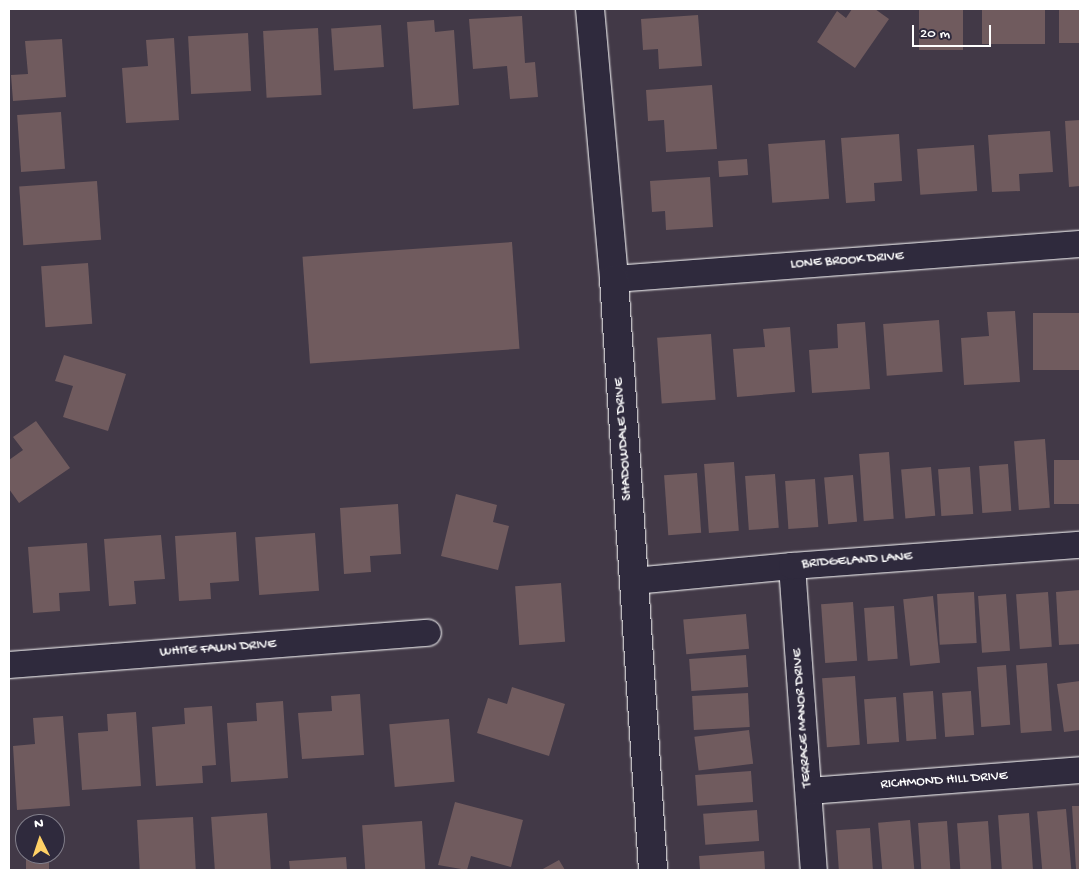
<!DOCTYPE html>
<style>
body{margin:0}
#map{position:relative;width:1089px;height:879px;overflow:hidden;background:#423947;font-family:"Gochi Hand",sans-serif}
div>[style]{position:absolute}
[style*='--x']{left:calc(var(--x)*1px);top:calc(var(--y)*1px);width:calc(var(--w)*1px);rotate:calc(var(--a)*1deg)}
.building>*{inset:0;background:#705b5e;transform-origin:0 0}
.roads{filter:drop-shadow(0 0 1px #fff) drop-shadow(0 0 1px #fff)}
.street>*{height:26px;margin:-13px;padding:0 13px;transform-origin:13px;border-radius:13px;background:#2f2a3d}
.secondary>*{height:28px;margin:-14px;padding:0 14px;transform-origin:14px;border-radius:14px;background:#2f2a3d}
span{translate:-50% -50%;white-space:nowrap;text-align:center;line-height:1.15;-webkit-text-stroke:4px #2f2a3d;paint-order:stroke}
.street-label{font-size:14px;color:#fff}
.frame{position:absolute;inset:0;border:10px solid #fff;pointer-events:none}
.north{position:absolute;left:15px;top:814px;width:50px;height:50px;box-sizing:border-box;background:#2f2a3d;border:1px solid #827f8b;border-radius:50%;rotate:356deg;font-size:14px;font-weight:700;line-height:20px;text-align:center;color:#fff}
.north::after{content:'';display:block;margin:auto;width:18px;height:22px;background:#ffd166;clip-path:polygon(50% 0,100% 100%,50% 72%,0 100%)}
.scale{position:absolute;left:912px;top:25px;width:79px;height:22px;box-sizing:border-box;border:2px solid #fff;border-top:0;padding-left:6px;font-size:15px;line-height:18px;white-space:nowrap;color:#fff;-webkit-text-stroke:4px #2f2a3d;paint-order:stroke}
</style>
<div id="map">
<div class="building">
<div style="clip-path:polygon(852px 9px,875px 9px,889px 19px,855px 68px,817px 42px,837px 11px,846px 18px)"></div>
<div style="left:919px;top:9px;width:44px;height:41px"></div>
<div style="left:982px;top:9px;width:63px;height:35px"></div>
<div style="left:1059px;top:9px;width:21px;height:34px"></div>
<div style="clip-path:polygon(698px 15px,702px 66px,659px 69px,658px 49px,643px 50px,641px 19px)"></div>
<div style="clip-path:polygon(522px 16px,525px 63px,535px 62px,538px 97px,510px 99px,507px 66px,473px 69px,469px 19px)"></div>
<div style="clip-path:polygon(434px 20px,435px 32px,454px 30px,459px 105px,413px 109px,407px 22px)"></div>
<div style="left:381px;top:25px;width:42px;height:50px;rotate:86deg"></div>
<div style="left:318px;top:28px;width:67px;height:55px;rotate:87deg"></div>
<div style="left:248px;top:33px;width:58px;height:60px;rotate:87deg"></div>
<div style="clip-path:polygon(174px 38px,179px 120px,126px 123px,122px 68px,148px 66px,146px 40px)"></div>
<div style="clip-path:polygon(62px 39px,66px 97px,13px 101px,11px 75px,28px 74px,25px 41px)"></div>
<div style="clip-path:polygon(712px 85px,717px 149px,666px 152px,664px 120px,648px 121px,646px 90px)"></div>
<div style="left:61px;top:112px;width:57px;height:44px;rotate:86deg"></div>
<div style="clip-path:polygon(1080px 120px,1080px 186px,1069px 187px,1065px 121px)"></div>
<div style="clip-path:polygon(1050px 131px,1053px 172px,1019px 174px,1020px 191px,992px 192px,988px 135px)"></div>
<div style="clip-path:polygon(899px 134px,902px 181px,874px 183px,875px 201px,846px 203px,841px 138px)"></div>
<div style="left:825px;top:140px;width:59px;height:57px;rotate:86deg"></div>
<div style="left:974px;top:145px;width:46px;height:57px;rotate:86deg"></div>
<div style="left:747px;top:159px;width:16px;height:29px;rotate:86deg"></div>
<div style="clip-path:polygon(710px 177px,713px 227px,666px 230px,665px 211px,652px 212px,650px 181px)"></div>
<div style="left:97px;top:181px;width:59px;height:78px;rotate:86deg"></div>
<div style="left:512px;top:242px;width:107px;height:210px;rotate:86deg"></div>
<div style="left:88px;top:263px;width:61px;height:47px;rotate:86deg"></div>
<div style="clip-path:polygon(1015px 311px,1020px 382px,964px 385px,961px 338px,989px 336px,987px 312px)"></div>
<div style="left:1080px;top:313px;width:57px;height:47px;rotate:90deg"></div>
<div style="left:939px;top:320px;width:52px;height:56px;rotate:86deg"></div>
<div style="clip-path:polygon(865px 322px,870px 389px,812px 393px,809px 350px,838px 348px,837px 324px)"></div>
<div style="clip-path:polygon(790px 327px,795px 392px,737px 397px,733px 349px,765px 347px,763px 329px)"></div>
<div style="left:711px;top:334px;width:66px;height:54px;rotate:86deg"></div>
<div style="clip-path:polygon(64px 355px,126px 374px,108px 431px,63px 417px,73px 386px,55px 381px)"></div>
<div style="clip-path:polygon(36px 421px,70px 468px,19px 503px,9px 489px,9px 460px,23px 450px,13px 437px)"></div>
<div style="left:1045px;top:439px;width:69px;height:31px;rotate:86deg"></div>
<div style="left:889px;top:452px;width:67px;height:30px;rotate:86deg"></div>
<div style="left:1080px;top:460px;width:44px;height:26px;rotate:90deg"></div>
<div style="left:734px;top:462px;width:69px;height:30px;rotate:86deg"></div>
<div style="left:1008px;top:464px;width:47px;height:29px;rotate:86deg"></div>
<div style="left:931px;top:467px;width:49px;height:30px;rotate:85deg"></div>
<div style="left:970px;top:467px;width:47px;height:32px;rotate:86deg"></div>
<div style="left:697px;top:473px;width:60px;height:33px;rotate:86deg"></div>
<div style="left:775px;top:474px;width:54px;height:30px;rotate:86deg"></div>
<div style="left:853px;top:475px;width:47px;height:29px;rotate:85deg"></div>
<div style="left:815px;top:479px;width:48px;height:30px;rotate:86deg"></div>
<div style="clip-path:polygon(456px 494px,497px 505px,493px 522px,509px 526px,498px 570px,441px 556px)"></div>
<div style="clip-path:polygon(398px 504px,401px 554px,370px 556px,371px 572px,344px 574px,340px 508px)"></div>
<div style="clip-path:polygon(236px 532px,239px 581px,210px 583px,211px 599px,179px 601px,175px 536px)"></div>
<div style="left:315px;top:533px;width:58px;height:60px;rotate:86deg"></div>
<div style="clip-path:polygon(161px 535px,165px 579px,134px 581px,136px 604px,109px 606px,104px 539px)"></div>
<div style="clip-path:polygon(87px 543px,90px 591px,59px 593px,60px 611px,33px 613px,28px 547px)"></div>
<div style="left:561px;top:583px;width:59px;height:46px;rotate:86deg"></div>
<div style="clip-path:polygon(1080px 590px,1080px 644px,1059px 645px,1056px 592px)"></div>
<div style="left:974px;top:592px;width:51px;height:37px;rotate:87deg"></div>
<div style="left:1048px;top:592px;width:55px;height:32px;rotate:86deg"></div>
<div style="left:1006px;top:594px;width:57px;height:28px;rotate:86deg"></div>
<div style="left:933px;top:596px;width:67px;height:30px;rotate:84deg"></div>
<div style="left:853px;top:602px;width:59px;height:32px;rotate:86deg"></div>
<div style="left:894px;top:606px;width:53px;height:30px;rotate:86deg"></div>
<div style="left:746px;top:614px;width:35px;height:63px;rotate:85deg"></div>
<div style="left:746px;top:655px;width:32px;height:57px;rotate:86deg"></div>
<div style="left:1047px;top:663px;width:68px;height:31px;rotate:86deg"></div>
<div style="left:1006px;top:665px;width:60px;height:29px;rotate:86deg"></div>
<div style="left:855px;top:676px;width:69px;height:33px;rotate:86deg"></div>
<div style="clip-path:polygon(1080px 681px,1080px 730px,1064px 732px,1057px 684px)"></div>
<div style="clip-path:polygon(512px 687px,565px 704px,549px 756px,477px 733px,488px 698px,507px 704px)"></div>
<div style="left:933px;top:691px;width:48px;height:30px;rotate:86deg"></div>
<div style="left:971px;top:691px;width:44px;height:29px;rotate:86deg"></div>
<div style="left:748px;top:693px;width:34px;height:56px;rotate:87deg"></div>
<div style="clip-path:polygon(360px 694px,364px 755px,302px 759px,298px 713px,332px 711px,331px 696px)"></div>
<div style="left:896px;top:697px;width:45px;height:32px;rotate:86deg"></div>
<div style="clip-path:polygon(283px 701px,288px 778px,231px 782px,227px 723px,257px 721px,256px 703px)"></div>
<div style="clip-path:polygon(212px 706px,216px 765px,202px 766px,203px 783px,156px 786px,152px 727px,185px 724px,184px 708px)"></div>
<div style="clip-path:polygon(136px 712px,141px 786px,82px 790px,78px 733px,108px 731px,107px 714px)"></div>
<div style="clip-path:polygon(63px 716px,70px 806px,17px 810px,13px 746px,35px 744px,33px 718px)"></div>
<div style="left:449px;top:719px;width:63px;height:60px;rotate:85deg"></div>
<div style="left:749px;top:730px;width:34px;height:55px;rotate:83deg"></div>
<div style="left:751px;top:771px;width:31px;height:56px;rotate:86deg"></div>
<div style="clip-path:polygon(455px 802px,523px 820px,511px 867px,471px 856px,467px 870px,438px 865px)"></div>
<div style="clip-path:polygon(1072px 806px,1080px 806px,1080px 869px,1076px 869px)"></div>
<div style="left:1066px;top:809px;width:61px;height:29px;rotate:85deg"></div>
<div style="left:757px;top:810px;width:31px;height:54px;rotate:86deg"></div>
<div style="left:267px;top:813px;width:57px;height:56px;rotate:86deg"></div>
<div style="left:1029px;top:813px;width:57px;height:31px;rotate:86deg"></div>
<div style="left:193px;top:817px;width:53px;height:56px;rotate:87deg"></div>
<div style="left:910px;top:820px;width:50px;height:32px;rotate:85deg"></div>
<div style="left:422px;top:821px;width:49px;height:60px;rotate:86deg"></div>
<div style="left:947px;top:821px;width:49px;height:29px;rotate:86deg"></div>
<div style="left:988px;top:821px;width:49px;height:31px;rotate:86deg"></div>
<div style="left:870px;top:828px;width:42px;height:34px;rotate:86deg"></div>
<div style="clip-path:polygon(764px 851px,765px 870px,700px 870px,699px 856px)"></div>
<div style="left:26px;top:854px;width:23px;height:16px"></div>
<div style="clip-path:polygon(346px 857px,347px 870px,290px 870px,289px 861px)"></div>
<div style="clip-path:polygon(559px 860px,565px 870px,541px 870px)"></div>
</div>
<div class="roads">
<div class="street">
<div style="--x:614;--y:279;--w:467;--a:-4.3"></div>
<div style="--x:792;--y:566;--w:305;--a:85.9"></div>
<div style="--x:634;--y:581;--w:159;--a:-5.4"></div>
<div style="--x:792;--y:566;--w:289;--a:-4.2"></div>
<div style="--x:9;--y:665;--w:420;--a:-4.4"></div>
<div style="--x:809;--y:791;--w:272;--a:-4.4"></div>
</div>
<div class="secondary">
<div style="--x:590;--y:9;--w:271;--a:84.9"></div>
<div style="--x:614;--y:279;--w:592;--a:86.22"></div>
</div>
</div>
<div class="street-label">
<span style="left:847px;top:261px;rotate:-4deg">LONE BROOK DRIVE</span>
<span style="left:624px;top:439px;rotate:-94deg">SHADOWDALE DRIVE</span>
<span style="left:857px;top:561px;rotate:-4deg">BRIDGELAND LANE</span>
<span style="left:218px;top:649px;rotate:-4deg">WHITE FAWN DRIVE</span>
<span style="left:803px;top:718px;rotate:-94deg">TERRACE MANOR DRIVE</span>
<span style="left:944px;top:781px;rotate:-4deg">RICHMOND HILL DRIVE</span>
</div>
<div class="frame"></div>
<div class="north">N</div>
<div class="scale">20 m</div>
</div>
